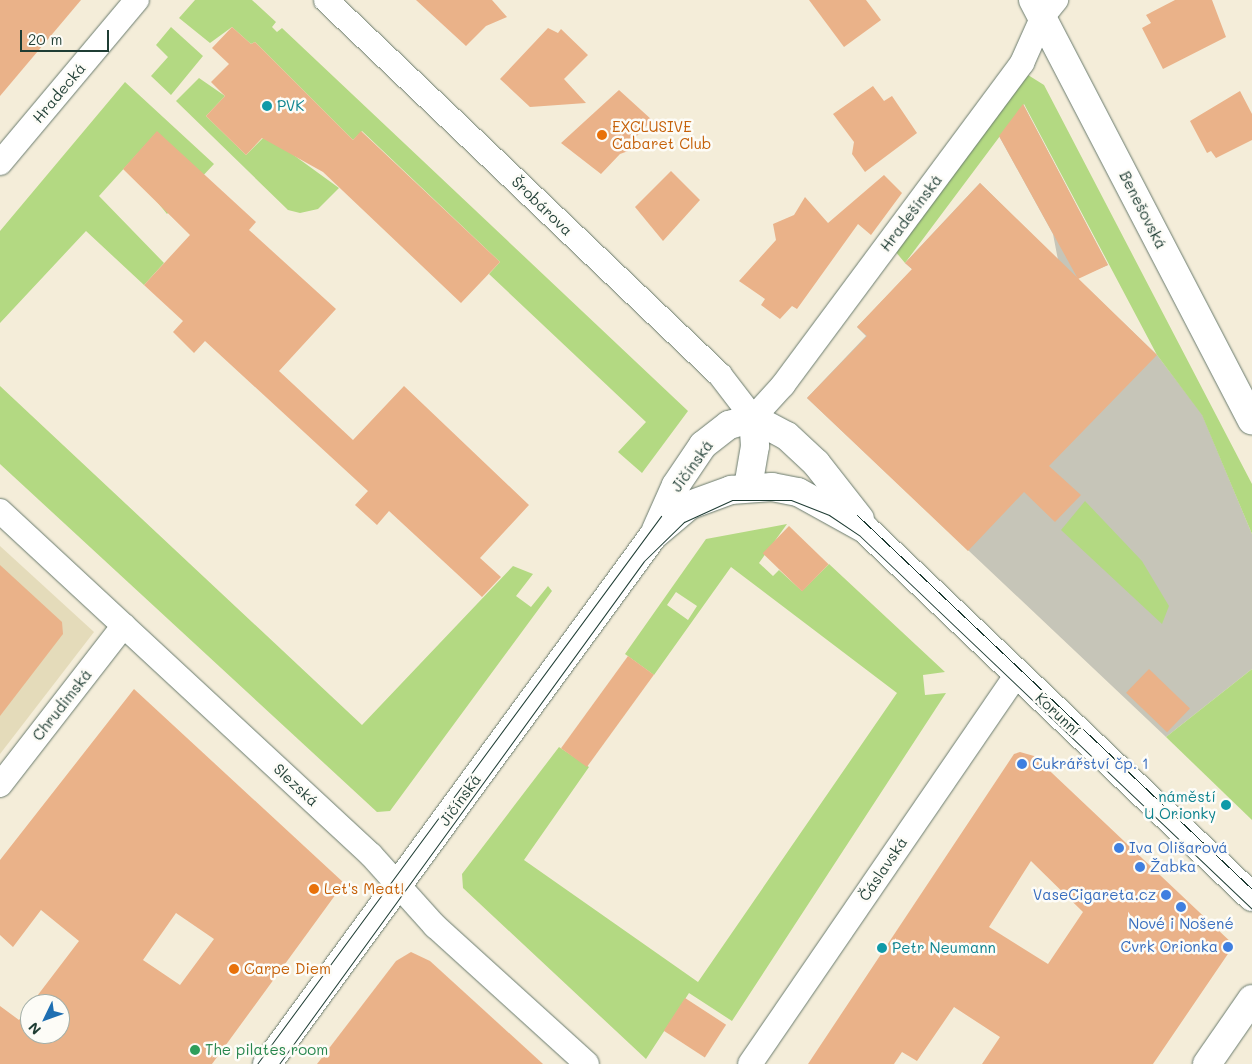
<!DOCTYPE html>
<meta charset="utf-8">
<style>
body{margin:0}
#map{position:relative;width:1252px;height:1064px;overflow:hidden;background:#f4edd9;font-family:Mali,sans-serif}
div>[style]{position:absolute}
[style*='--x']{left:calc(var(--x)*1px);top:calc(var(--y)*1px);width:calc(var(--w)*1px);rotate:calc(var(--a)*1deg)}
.built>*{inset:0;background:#e4dbba}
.industrial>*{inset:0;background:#c6c5b8}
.green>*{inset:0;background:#b3d982}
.building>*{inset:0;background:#eab289;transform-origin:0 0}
.roads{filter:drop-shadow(0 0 1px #6a7b6e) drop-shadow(0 0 1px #6a7b6e)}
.street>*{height:24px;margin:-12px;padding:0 12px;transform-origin:12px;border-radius:12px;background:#fff}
.secondary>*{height:28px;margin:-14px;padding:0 14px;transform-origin:14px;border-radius:14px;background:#fff}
.tram>*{height:1px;margin:-0.5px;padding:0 0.5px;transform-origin:0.5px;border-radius:0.5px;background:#1f3d34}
.dots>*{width:14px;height:14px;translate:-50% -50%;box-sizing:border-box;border:2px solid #fdfcf7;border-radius:50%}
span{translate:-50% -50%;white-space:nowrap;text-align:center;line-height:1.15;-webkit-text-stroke:5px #fdfcf7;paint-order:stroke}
.street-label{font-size:15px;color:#1f3d34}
.culture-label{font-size:15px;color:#0d838f}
.left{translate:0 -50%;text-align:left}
.right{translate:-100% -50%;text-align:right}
.food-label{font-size:15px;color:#c56008}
.shop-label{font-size:15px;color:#366cbe}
.leisure-label{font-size:15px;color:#27864d}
.north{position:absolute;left:20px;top:994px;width:50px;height:50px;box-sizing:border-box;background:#fdfcf7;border:1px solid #a4b0a9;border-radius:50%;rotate:228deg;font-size:14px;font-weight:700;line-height:20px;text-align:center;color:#1f3d34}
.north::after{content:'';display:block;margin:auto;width:18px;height:22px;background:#1f6fb2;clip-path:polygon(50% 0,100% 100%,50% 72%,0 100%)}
.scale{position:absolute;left:20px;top:30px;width:89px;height:22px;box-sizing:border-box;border:2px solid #1f3d34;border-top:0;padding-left:6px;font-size:15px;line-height:18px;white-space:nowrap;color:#1f3d34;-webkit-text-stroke:4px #fdfcf7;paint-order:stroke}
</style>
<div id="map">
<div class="built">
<div style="clip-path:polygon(0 546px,94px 632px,0 754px)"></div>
</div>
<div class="industrial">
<div style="clip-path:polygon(1023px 104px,1108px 265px,1077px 278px,1157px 355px,1202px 414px,1252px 534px,1252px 669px,1166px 737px,807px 398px,866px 336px,857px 327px,904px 278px,975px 324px,905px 263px,980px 183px,1058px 260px,1053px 234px,999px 136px)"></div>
</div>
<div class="green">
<div style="clip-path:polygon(195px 0,252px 0,276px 22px,272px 27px,277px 32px,282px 28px,688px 411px,642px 473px,618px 452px,646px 422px,489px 274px,500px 262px,362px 131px,353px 140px,255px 42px,251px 44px,232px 27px,210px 43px,179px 18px)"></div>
<div style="clip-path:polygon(171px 27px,203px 56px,171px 95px,151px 76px,168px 57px,156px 45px)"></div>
<div style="clip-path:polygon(1028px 75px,1044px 85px,1252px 484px,1252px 534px,1202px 415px,1157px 355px,1024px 104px,905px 263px,895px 251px)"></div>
<div style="clip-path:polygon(199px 78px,225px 96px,206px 116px,246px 155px,266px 135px,339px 188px,318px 209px,300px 213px,288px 210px,176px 101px)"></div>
<div style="clip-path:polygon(125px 82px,214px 164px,167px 214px,150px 193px,157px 132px,99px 196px,164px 263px,144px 285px,86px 231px,0 323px,0 231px)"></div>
<div style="clip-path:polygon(0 386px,362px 725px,513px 566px,533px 574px,516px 596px,531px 607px,548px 586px,552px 591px,390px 811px,377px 812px,0 464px)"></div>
<div style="clip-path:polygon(1085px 501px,1142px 561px,1169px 606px,1162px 624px,1061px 530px)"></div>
<div style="clip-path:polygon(evenodd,787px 524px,759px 563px,773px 576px,779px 570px,802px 591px,829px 564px,945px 672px,923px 675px,925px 695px,946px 693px,732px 1021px,689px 993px,646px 1059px,463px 888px,462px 874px,559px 747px,589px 767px,524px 860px,698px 982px,897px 693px,731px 567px,654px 675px,625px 654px,706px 539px,787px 524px,676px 592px,697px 606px,688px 620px,667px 605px,676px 592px)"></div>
<div style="clip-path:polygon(1252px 669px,1252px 820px,1166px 737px)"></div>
</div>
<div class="building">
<div style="clip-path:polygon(0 0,81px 0,0 96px)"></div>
<div style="clip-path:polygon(416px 0,492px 0,507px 17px,486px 26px,466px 46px)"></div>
<div style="clip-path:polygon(809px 0,866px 0,881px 20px,844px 47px)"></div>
<div style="clip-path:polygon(1175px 0,1212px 0,1226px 37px,1163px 69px,1142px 28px,1151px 23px,1146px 15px)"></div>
<div style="clip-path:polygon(232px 27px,251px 44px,255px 42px,353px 140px,361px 131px,500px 262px,461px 303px,323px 172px,262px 138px,246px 155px,206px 116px,225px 96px,211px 82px,229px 64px,212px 48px)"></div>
<div style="clip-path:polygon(548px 28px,558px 33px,561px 29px,588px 55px,564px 79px,586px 103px,530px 107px,500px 79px)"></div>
<div style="clip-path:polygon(873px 86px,884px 101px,892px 96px,917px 133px,865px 172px,852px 154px,854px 142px,833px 114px)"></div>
<div style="clip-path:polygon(619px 90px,652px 120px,634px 139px,631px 150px,620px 154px,601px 174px,561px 143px)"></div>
<div style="clip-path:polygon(1240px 91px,1252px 114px,1252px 140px,1216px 158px,1211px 151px,1207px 153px,1190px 121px)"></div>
<div style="clip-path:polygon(1023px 104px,1108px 265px,1078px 279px,999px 136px)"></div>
<div style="clip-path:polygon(157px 131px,256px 222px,249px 230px,336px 309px,279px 371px,353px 440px,404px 386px,529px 505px,480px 558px,501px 577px,482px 597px,389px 511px,377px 525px,355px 505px,368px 491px,205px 341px,194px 353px,173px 332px,183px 321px,144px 285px,190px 235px,123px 169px)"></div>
<div style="clip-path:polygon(671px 171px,700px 200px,663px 241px,635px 207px)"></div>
<div style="clip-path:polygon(884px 175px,902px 193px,871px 235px,858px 224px,797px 309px,792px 306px,780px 319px,761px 305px,765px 299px,739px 281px,776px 240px,773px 224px,794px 215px,805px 197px,828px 223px)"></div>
<div style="clip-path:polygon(980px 183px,1157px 355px,1049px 466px,1081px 495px,1055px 522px,1024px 492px,968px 551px,807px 398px,867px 336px,857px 327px,912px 269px,905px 263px)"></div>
<div style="left:789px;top:526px;width:55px;height:38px;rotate:44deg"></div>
<div style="clip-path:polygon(0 565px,62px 622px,63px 634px,0 716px)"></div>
<div style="left:628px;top:656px;width:32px;height:114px;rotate:36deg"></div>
<div style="left:1149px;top:669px;width:57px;height:33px;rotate:44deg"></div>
<div style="clip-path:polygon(evenodd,134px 689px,344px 883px,212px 1064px,0 1064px,0 1006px,19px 1020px,30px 1006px,30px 1034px,60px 1034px,60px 1004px,31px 1004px,79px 941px,41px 910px,13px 947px,0 935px,0 860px,134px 689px,176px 913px,214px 939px,180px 985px,143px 960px,176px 913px)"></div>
<div style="clip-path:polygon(evenodd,1020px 752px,1034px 756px,1234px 945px,1153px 1064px,982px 1064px,1000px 1037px,954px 1007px,917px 1061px,902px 1052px,894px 1064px,808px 1064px,1014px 754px,1020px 752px,1031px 861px,1083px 912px,1048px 964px,989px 927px,1031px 861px)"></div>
<div style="clip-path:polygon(411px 952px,430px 961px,543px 1064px,317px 1064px,396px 961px)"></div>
<div style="left:685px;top:998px;width:49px;height:39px;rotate:33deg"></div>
</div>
<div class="roads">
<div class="street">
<div style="--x:326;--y:0;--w:544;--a:43.58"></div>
<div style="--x:720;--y:375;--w:54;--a:52.5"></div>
<div style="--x:753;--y:418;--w:45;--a:-47.7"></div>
<div style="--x:783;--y:385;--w:401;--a:-53.4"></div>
<div style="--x:1022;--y:63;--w:51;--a:-65.9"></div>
<div style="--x:1043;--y:16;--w:21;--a:-51"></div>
<div style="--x:0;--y:163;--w:213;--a:-50"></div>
<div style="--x:0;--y:511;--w:506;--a:42.84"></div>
<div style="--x:371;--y:855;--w:96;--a:48"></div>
<div style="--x:435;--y:926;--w:205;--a:42.2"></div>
<div style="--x:0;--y:785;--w:202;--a:-52.2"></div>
<div style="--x:750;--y:1064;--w:471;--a:-55.6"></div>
</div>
<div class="secondary">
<div style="--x:1033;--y:0;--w:474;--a:62.5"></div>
<div style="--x:753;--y:418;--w:38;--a:28"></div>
<div style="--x:787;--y:436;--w:40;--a:43"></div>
<div style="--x:816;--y:463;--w:71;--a:51.8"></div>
<div style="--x:748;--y:487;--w:42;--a:-80.3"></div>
<div style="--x:755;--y:446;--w:28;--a:-94"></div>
<div style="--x:656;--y:530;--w:49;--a:-66"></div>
<div style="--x:676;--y:485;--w:48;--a:-56"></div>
<div style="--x:703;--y:445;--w:33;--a:-38"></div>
<div style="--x:729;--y:425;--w:25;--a:-16"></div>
<div style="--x:267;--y:1064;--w:654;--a:-53.83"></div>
<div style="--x:653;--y:536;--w:48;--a:-40"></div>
<div style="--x:690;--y:505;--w:44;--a:-20.1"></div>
<div style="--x:731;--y:490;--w:41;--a:-4.2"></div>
<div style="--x:772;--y:487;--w:26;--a:11"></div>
<div style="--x:798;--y:492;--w:77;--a:28.9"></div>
<div style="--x:865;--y:529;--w:534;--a:43.56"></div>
<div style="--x:1207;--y:1064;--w:79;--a:-55.3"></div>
</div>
</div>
<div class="tram">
<div style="--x:857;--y:515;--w:544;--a:43.44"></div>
<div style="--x:257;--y:1064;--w:681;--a:-53.6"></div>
<div style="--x:279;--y:1064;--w:621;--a:-54.03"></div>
<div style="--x:644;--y:561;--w:56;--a:-44.3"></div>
<div style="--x:684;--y:522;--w:53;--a:-24.6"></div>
<div style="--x:732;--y:500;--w:59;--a:0"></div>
<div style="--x:791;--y:500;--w:41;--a:21.5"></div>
<div style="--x:829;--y:515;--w:37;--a:34"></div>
<div style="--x:860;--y:536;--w:541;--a:43.58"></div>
</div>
<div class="dots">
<div style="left:267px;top:106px;background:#0f9aa8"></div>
<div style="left:602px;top:135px;background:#e8710a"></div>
<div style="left:1022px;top:764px;background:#3f7fe0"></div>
<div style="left:1226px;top:805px;background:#0f9aa8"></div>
<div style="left:1119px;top:848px;background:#3f7fe0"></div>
<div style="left:1140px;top:867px;background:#3f7fe0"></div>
<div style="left:314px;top:889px;background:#e8710a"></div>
<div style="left:1166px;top:895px;background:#3f7fe0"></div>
<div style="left:1181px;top:907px;background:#3f7fe0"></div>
<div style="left:1228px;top:947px;background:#3f7fe0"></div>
<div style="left:882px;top:948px;background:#0f9aa8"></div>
<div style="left:234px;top:969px;background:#e8710a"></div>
<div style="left:195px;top:1050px;background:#2e9e5b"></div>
</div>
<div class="street-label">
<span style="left:59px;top:93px;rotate:-50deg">Hradecká</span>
<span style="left:542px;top:206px;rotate:44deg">Šrobárova</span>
<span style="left:1143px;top:210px;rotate:63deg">Benešovská</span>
<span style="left:911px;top:213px;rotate:-53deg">Hradešínská</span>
<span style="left:692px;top:466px;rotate:-54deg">Jičínská</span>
<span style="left:62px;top:705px;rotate:-52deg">Chrudimská</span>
<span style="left:1058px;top:714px;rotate:43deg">Korunní</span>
<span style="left:296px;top:785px;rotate:43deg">Slezská</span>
<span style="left:460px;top:800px;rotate:-54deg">Jičínská</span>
<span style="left:883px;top:869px;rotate:-56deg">Čáslavská</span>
</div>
<div class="culture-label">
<span class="left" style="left:277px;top:106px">PVK</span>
<span class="right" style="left:1216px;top:805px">náměstí<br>U Orionky</span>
<span class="left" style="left:892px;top:948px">Petr Neumann</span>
</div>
<div class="food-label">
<span class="left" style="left:612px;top:135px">EXCLUSIVE<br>Cabaret Club</span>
<span class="left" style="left:324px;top:889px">Let's Meat!</span>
<span class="left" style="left:244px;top:969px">Carpe Diem</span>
</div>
<div class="shop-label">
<span class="left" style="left:1032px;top:764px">Cukrářství čp. 1</span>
<span class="left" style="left:1129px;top:848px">Iva Olišarová</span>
<span class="left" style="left:1150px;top:867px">Žabka</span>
<span class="right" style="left:1156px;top:895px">VaseCigareta.cz</span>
<span style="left:1181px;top:924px">Nové i Nošené</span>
<span class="right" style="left:1218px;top:947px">Cvrk Orionka</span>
</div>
<div class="leisure-label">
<span class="left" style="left:205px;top:1050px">The pilates room</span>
</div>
<div class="north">N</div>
<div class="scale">20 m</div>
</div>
